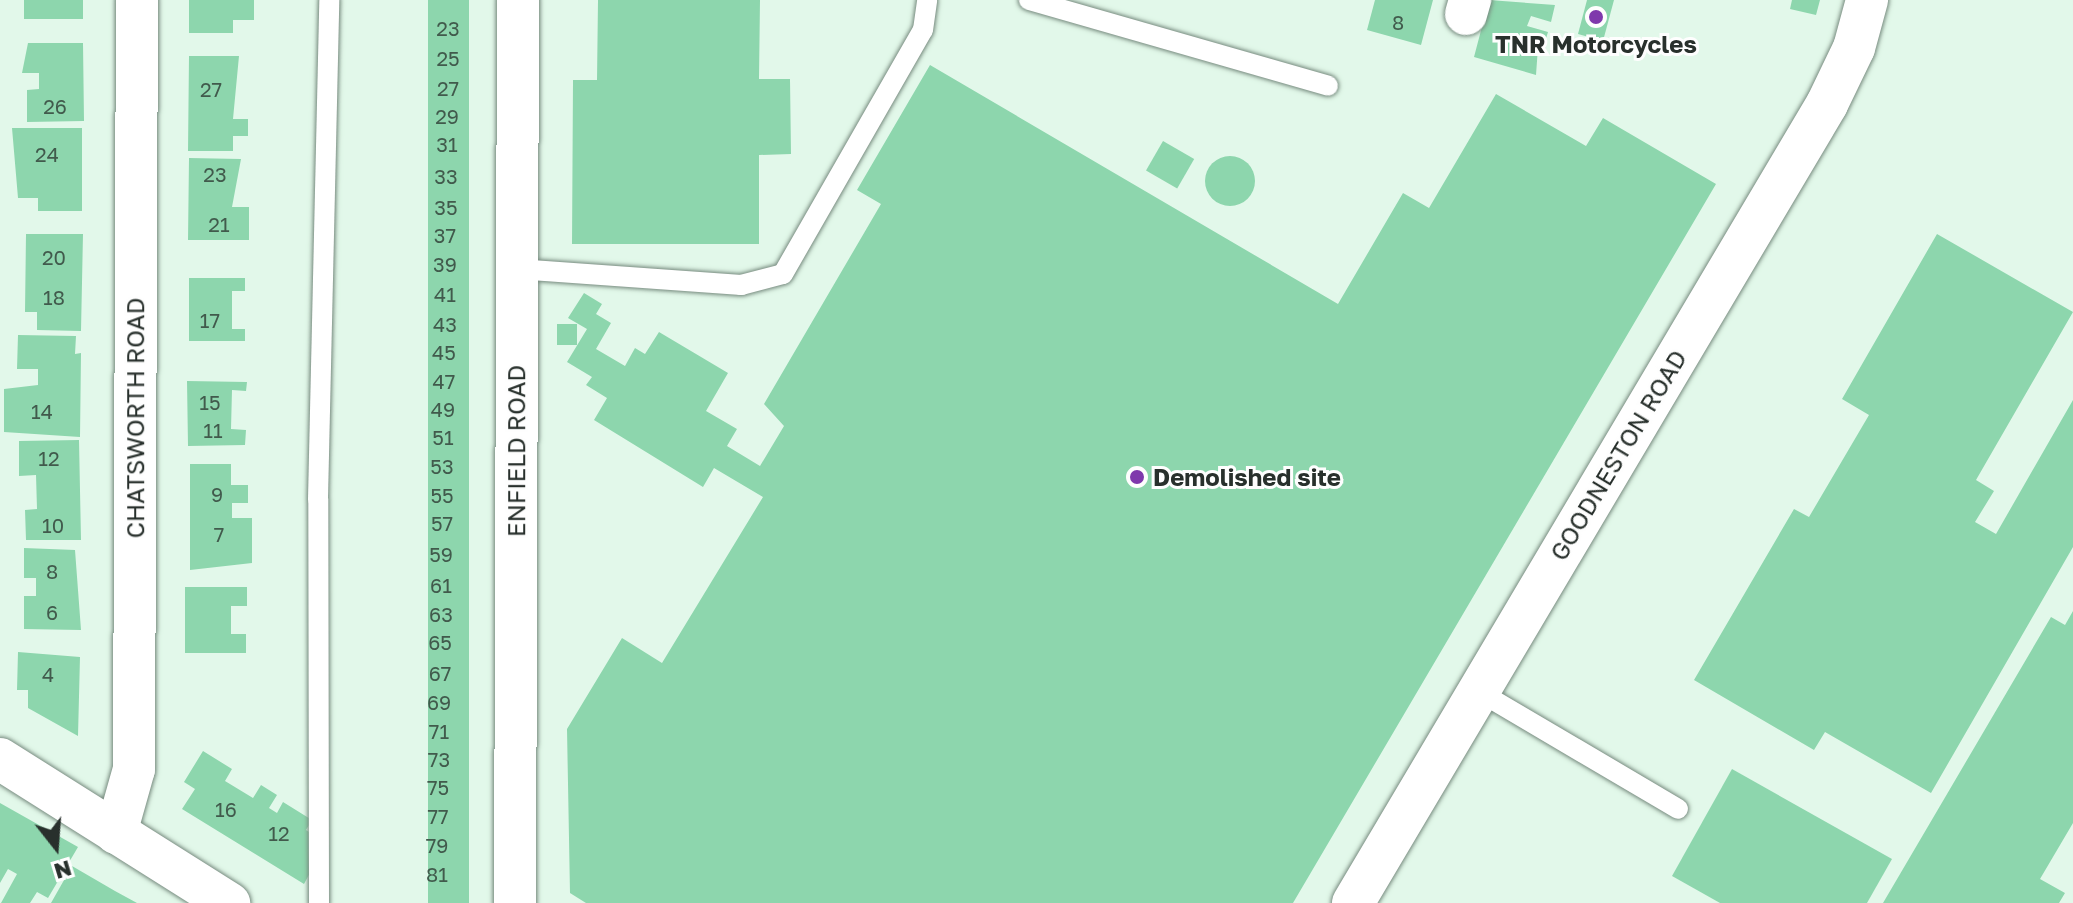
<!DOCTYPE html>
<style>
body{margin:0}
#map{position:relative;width:2073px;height:903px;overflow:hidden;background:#e2f8ea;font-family:"Golos Text",sans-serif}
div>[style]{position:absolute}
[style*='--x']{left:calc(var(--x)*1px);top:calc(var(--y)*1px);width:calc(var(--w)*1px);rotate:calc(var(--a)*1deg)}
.building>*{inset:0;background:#8dd6ad;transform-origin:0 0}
.round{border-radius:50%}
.roads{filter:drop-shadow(0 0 2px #778b7f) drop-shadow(0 0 2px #778b7f)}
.service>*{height:20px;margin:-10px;padding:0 10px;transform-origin:10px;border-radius:10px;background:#fff}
.minor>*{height:42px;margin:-21px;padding:0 21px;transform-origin:21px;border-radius:21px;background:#fff}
.dots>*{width:22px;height:22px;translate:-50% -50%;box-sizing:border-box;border:4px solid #fefefe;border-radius:50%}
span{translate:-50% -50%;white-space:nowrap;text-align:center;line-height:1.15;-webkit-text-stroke:6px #fefefe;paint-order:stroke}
.number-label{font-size:20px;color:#415a4c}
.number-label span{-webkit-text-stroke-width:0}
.poi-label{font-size:24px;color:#28302c;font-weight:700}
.left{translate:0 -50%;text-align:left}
.street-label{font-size:24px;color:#28302c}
.north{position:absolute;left:16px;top:807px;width:80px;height:80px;-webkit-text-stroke:6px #fefefe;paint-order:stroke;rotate:163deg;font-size:22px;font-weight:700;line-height:32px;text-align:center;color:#28302c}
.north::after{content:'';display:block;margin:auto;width:28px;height:36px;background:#28302c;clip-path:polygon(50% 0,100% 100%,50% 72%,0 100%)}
</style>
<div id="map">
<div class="building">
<div style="left:24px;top:0;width:59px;height:19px"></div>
<div style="clip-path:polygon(189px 0,254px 0,254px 20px,233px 20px,233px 33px,189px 33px)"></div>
<div style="left:428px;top:0;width:41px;height:903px"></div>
<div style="clip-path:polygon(598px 0,760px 0,759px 79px,790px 79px,791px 154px,759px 155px,759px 244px,572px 244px,573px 80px,597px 80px)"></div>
<div style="clip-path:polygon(1375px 0,1433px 0,1421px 45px,1367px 30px)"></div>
<div style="clip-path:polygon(1489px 0,1555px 5px,1551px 22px,1531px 16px,1527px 26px,1548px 32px,1543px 48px,1538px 47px,1536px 75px,1474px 57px)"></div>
<div style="clip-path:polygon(1587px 0,1614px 0,1603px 41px,1578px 34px)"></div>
<div style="clip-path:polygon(1792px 0,1820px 0,1816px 15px,1790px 9px)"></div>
<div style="clip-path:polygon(28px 43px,83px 43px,84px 121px,27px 122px,27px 90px,39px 89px,39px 73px,22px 73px)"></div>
<div style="clip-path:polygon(189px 56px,239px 56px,233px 119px,248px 119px,248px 136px,233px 136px,233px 151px,188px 151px)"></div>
<div style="clip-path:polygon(930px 65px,1338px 304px,1403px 193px,1429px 208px,1496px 94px,1586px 146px,1603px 118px,1716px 184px,1293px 903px,586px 903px,570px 893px,567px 729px,622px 638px,662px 663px,763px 497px,714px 468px,703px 487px,594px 420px,607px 398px,586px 385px,592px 377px,567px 362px,587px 329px,568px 318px,584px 293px,602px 304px,596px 314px,611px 323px,596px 349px,625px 366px,635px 348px,645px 354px,659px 332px,728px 373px,706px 411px,737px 429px,727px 446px,760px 466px,784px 426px,764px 404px,881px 204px,857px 190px)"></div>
<div style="clip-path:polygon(12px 128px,82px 128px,82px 211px,38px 211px,38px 198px,18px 198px)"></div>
<div style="left:1163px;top:141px;width:36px;height:34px;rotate:30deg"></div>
<div class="round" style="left:1205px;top:156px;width:50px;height:50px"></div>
<div style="clip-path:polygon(189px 158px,241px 159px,232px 207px,249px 207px,249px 240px,188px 240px)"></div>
<div style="clip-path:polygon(26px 234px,83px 234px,81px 331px,37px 330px,37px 312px,25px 312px)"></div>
<div style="clip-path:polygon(1937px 234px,2073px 312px,1976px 480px,1994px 491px,1975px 522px,1996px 534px,2073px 400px,2073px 547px,1931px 793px,1825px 732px,1814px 750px,1694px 680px,1794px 509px,1809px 517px,1869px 415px,1842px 399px)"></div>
<div style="clip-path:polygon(189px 278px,245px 278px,245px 291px,232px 291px,232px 329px,245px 329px,245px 341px,189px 341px)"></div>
<div style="left:557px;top:324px;width:20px;height:21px"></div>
<div style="clip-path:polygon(18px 335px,76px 336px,75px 354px,81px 353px,80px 437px,4px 432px,4px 389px,38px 385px,38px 369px,17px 369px)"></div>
<div style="clip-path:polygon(187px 381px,247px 382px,246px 391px,232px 390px,231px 429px,246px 430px,245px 445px,188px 446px)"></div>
<div style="clip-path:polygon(79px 440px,81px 540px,26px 540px,25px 510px,37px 509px,36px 475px,19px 476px,19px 441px)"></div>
<div style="clip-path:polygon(190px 464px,231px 464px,231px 485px,248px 485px,248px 503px,232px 503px,232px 518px,252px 518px,252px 563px,190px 570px)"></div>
<div style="clip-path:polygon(24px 548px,75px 550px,81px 630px,24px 629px,24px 596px,36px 596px,36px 578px,24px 578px)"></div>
<div style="clip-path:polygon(185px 587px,247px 587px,247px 606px,231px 606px,231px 634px,246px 634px,246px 653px,185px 653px)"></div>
<div style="clip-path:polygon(2073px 611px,2073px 823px,2040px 879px,2065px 893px,2059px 903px,1883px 903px,2051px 617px,2065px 625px)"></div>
<div style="clip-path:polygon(18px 652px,80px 657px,78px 736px,28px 708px,28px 690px,17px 690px)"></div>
<div style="clip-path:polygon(203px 751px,232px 769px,225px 781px,253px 798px,261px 785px,277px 795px,269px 808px,277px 813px,283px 802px,312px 820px,306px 830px,312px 834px,311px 871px,304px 884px,182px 809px,195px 789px,184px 782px)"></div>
<div style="clip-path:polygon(1732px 769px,1892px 859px,1867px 903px,1720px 903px,1672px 876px)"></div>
<div style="clip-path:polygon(0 803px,78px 847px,48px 898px,37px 892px,30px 903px,1px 903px,17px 874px,8px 869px,0 883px)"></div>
<div style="clip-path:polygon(72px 866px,115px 891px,137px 903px,51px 903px)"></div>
</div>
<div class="roads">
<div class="service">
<div style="--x:1029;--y:0;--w:311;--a:16"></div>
<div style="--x:517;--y:269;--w:225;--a:4.1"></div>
<div style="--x:741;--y:285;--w:43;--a:-14.7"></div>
<div style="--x:783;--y:274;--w:281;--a:-60.2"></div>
<div style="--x:923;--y:30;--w:30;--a:-82"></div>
<div style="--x:1478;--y:691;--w:232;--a:30.5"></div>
<div style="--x:319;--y:903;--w:404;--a:-90.1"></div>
<div style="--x:318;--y:499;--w:499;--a:-88.7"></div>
</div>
<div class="minor">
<div style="--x:1466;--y:14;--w:15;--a:-74"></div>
<div style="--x:0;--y:759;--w:271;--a:32.2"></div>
<div style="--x:116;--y:833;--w:66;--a:-74.3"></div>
<div style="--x:134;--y:769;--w:769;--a:-89.78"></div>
<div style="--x:515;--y:903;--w:903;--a:-89.81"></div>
<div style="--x:1353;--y:903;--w:929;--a:-59.32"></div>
<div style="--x:1827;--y:104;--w:62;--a:-64.3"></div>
<div style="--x:1854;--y:48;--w:50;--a:-74.8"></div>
</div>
</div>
<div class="dots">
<div style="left:1596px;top:17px;background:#7f39ac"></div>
<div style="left:1137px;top:477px;background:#7f39ac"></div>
</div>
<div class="number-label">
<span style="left:1398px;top:22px">8</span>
<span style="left:448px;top:28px">23</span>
<span style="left:448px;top:58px">25</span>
<span style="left:448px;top:88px">27</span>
<span style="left:211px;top:89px">27</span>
<span style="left:55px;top:106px">26</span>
<span style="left:447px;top:116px">29</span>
<span style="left:447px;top:144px">31</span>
<span style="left:47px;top:154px">24</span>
<span style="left:215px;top:174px">23</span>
<span style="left:446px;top:176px">33</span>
<span style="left:446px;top:207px">35</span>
<span style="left:219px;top:224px">21</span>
<span style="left:445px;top:235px">37</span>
<span style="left:54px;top:257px">20</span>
<span style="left:445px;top:264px">39</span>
<span style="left:445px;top:294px">41</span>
<span style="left:54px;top:297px">18</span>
<span style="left:210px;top:320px">17</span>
<span style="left:445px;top:324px">43</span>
<span style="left:444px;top:352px">45</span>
<span style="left:444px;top:381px">47</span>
<span style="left:210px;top:402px">15</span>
<span style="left:443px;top:409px">49</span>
<span style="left:42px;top:411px">14</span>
<span style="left:213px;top:430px">11</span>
<span style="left:443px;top:437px">51</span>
<span style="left:49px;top:458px">12</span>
<span style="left:442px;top:466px">53</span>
<span style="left:217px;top:494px">9</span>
<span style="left:442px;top:495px">55</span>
<span style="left:442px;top:523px">57</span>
<span style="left:53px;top:525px">10</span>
<span style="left:219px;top:534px">7</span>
<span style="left:441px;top:554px">59</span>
<span style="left:52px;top:571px">8</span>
<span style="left:441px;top:585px">61</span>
<span style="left:52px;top:612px">6</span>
<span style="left:441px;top:614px">63</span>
<span style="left:440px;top:642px">65</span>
<span style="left:440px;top:673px">67</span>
<span style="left:48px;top:674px">4</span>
<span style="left:439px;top:702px">69</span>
<span style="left:439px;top:731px">71</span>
<span style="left:439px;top:759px">73</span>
<span style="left:438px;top:787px">75</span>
<span style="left:226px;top:809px">16</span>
<span style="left:438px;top:816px">77</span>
<span style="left:279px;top:833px">12</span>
<span style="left:437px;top:845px">79</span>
<span style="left:437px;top:874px">81</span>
</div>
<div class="poi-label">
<span style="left:1596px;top:44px">TNR Motorcycles</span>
<span class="left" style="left:1153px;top:477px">Demolished site</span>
</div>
<div class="street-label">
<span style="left:135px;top:418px;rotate:-90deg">CHATSWORTH ROAD</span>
<span style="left:516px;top:451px;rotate:-90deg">ENFIELD ROAD</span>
<span style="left:1618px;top:455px;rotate:-59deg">GOODNESTON ROAD</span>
</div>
<div class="north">N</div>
</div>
